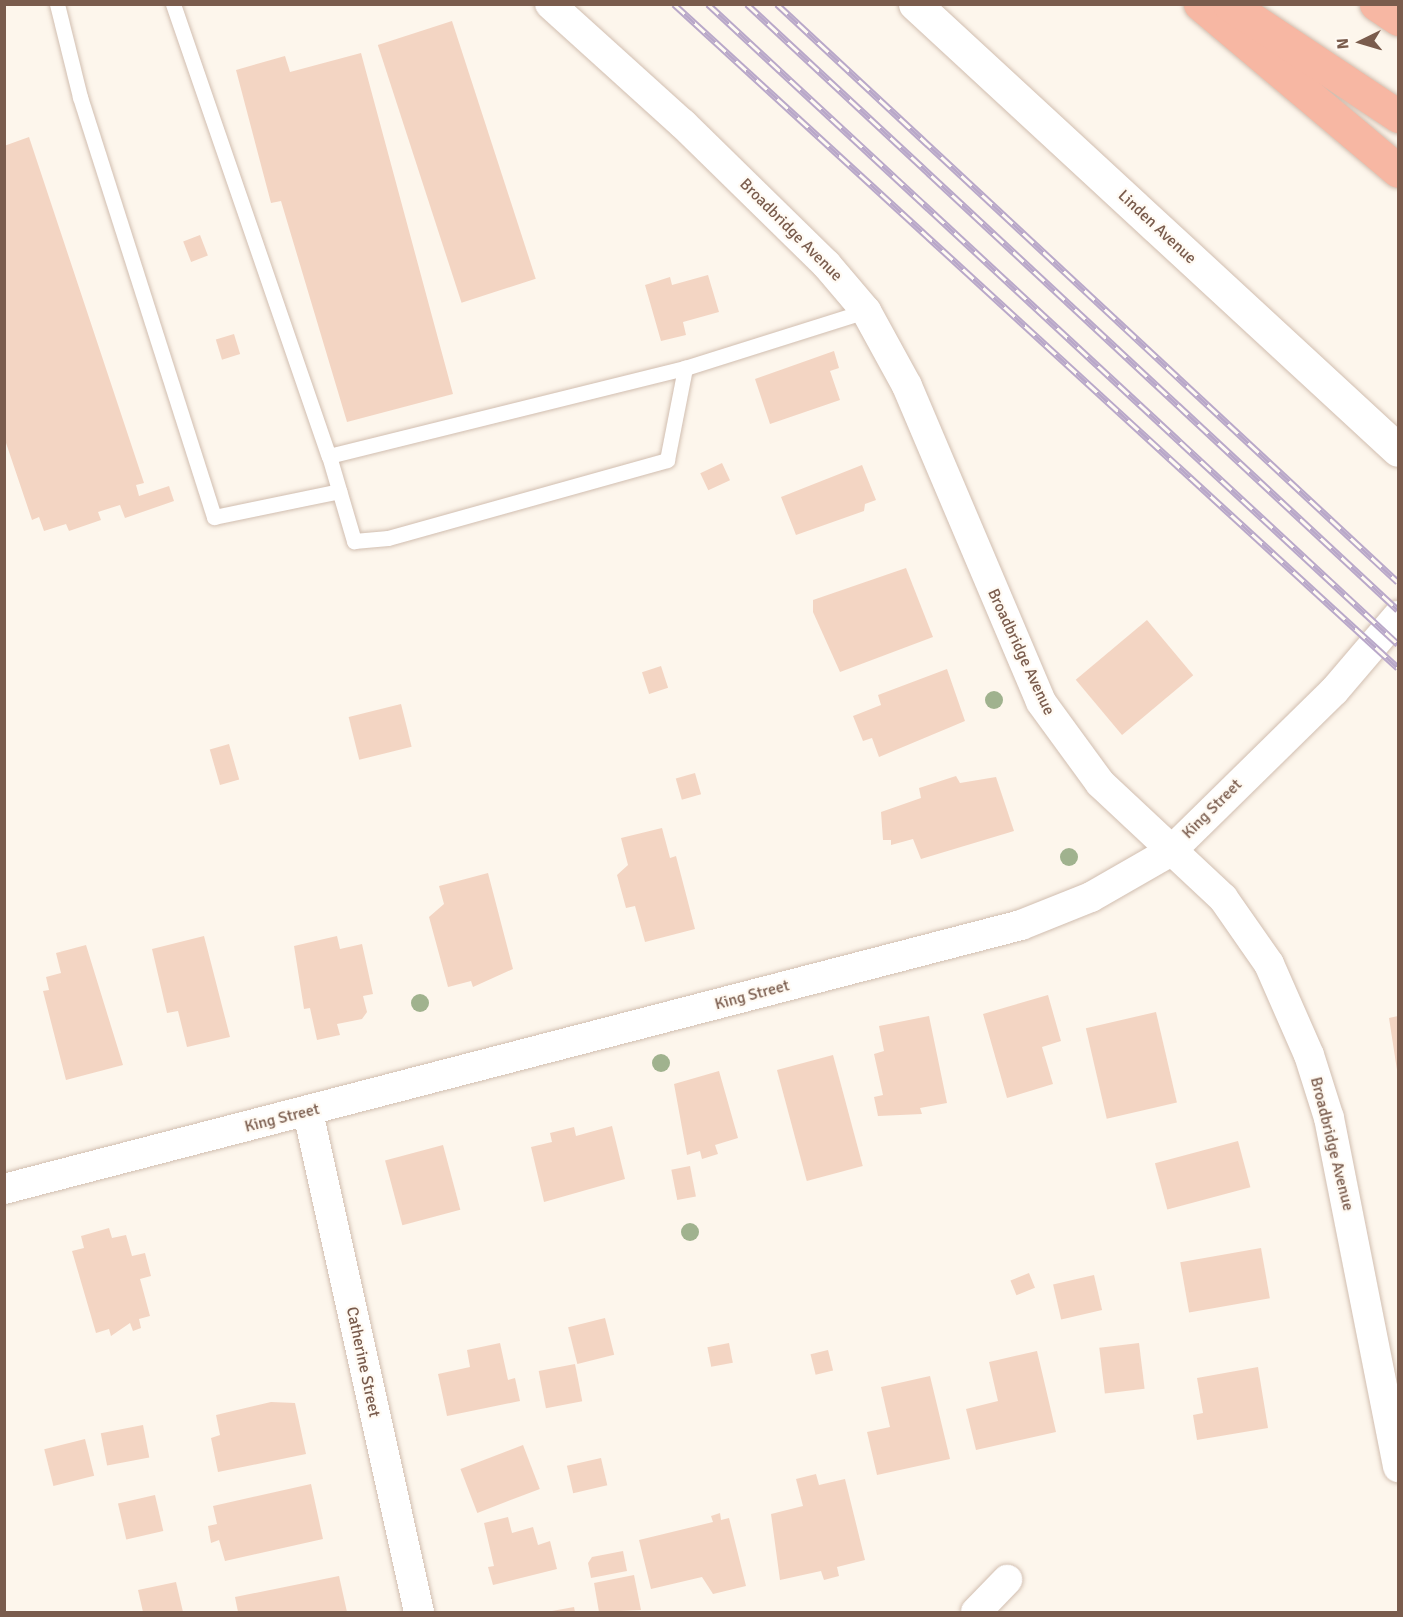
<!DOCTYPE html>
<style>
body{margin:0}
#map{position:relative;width:1403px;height:1617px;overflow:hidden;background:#fdf6ec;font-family:Signika,sans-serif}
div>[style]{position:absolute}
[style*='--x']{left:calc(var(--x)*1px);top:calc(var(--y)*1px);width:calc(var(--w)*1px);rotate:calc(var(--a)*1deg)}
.building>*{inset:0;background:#f3d5c3;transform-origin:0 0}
.roads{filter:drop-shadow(0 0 2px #d1beb0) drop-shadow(0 0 2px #d1beb0)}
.lane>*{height:15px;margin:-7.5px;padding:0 7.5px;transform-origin:7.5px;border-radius:7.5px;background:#fff}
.street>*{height:30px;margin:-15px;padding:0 15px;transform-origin:15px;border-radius:15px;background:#fff}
.secondary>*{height:33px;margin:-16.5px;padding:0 16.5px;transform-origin:16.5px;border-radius:16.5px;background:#fff}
.highway>*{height:33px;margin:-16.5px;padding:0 16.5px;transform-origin:16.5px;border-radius:16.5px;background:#f7b7a3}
.rail>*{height:7px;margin-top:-3.5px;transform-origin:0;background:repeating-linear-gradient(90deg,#fffaf3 0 14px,#b9a8c9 0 28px);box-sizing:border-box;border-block:2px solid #b9a8c9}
.trees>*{width:18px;height:18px;margin:-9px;border-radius:50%;background:#a0b28e}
span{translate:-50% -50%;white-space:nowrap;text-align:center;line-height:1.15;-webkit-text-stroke:4.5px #fffaf3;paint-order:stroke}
.street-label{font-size:16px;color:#7a5c4d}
.frame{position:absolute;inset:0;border:6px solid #7a5c4d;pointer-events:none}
.north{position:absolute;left:1331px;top:12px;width:60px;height:60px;-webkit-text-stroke:4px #fffaf3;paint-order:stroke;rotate:265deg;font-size:16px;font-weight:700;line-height:24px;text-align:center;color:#7a5c4d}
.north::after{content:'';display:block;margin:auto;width:21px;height:27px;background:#7a5c4d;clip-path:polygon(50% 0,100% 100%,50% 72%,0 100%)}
</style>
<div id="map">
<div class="building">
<div style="left:452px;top:21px;width:271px;height:78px;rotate:72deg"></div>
<div style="clip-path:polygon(361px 53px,453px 394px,347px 422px,281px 201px,271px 203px,236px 70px,285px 56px,290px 72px)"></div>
<div style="clip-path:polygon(29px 137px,144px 483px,136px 485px,139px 496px,169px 486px,174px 501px,125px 518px,120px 505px,98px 512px,101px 520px,69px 531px,66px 524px,44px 531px,39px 517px,32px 520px,4px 437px,4px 146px)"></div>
<div style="left:200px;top:235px;width:22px;height:18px;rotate:69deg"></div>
<div style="clip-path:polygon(708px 275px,719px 312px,683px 322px,686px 335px,661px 341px,645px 285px,670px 277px,672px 285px)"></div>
<div style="left:234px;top:334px;width:21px;height:19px;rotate:73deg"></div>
<div style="clip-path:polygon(834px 351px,839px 368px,830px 371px,840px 400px,770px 424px,755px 379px)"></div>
<div style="left:722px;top:463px;width:19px;height:24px;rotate:65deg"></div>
<div style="clip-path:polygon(862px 465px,876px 500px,865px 504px,864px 511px,796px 535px,781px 497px)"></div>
<div style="clip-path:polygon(906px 568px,933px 637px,840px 672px,813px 612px,813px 600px)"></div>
<div style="left:1147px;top:620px;width:72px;height:93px;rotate:50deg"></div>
<div style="left:661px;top:666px;width:23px;height:20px;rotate:72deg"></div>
<div style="clip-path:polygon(947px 669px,965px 721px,879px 757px,872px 738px,863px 741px,853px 716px,881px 705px,878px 695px)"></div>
<div style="left:401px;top:704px;width:44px;height:54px;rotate:76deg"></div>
<div style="left:229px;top:744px;width:37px;height:20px;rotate:74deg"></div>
<div style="left:695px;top:773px;width:22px;height:20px;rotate:74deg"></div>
<div style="clip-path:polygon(956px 776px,960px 783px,996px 777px,1014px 831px,921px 859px,913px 839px,891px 845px,891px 840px,883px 840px,881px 812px,921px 798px,919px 788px)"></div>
<div style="clip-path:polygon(662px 828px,670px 858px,676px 856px,695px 929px,645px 942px,635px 906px,626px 908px,617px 875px,628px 865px,621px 838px)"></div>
<div style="clip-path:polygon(488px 873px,513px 969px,473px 987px,471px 981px,448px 987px,429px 917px,444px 904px,439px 886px)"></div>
<div style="clip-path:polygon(204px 936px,230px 1037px,187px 1047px,178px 1011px,167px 1013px,152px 949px)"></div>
<div style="clip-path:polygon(337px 936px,340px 949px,362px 944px,373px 994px,363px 996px,367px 1012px,362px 1019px,337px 1024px,340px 1035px,317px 1040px,310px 1008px,304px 1009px,294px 946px)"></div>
<div style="clip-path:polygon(86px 945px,123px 1065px,66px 1080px,43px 991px,49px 990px,46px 977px,61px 973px,56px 953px)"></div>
<div style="clip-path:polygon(1048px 995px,1061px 1041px,1042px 1047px,1053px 1084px,1007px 1098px,983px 1014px)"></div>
<div style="left:1156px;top:1012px;width:93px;height:72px;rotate:77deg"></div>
<div style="clip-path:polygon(929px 1016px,947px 1103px,920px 1108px,922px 1114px,878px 1116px,874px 1097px,883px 1095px,874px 1054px,884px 1051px,879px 1026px)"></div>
<div style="clip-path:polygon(1398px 1016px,1398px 1069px,1397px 1070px,1389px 1018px)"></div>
<div style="left:833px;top:1055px;width:115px;height:58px;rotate:75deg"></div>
<div style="clip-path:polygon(719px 1071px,738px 1138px,715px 1145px,718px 1154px,702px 1159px,700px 1151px,687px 1155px,674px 1084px)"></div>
<div style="clip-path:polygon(612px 1126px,625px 1179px,544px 1202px,531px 1147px,552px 1142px,550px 1133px,574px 1127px,576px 1136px)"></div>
<div style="left:1238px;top:1141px;width:48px;height:86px;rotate:75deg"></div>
<div style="left:443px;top:1145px;width:67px;height:60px;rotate:75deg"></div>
<div style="left:690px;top:1166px;width:31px;height:19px;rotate:79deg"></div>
<div style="clip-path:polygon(109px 1228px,112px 1238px,126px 1235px,132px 1256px,145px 1253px,151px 1276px,140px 1279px,150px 1316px,139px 1319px,141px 1328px,133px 1331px,130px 1323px,111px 1336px,109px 1329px,96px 1333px,72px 1251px,84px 1248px,81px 1236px)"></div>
<div style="left:1261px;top:1248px;width:51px;height:82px;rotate:80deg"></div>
<div style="left:1029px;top:1273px;width:16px;height:20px;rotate:68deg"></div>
<div style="left:1094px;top:1275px;width:36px;height:42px;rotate:77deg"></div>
<div style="left:605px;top:1318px;width:38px;height:38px;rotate:76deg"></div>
<div style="clip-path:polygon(500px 1343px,508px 1380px,515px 1378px,520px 1401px,447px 1416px,438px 1374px,470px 1367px,467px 1350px)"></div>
<div style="left:729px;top:1343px;width:20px;height:22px;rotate:79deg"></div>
<div style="left:1139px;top:1343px;width:46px;height:40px;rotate:83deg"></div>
<div style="left:828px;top:1350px;width:21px;height:18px;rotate:76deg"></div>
<div style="clip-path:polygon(1037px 1351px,1056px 1432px,976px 1450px,966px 1409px,998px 1401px,989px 1362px)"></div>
<div style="left:575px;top:1364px;width:38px;height:37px;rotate:79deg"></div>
<div style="clip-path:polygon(1258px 1367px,1268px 1428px,1197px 1440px,1193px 1415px,1203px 1413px,1197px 1378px)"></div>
<div style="clip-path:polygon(930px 1376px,950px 1459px,877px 1475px,867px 1432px,890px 1427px,881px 1387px)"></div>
<div style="clip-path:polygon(271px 1402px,295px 1403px,306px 1454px,218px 1472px,211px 1438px,220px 1435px,216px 1415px)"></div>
<div style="left:143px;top:1425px;width:33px;height:43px;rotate:79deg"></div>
<div style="left:85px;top:1439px;width:38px;height:42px;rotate:76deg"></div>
<div style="left:523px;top:1445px;width:47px;height:67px;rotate:69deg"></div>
<div style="left:601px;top:1458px;width:28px;height:35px;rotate:77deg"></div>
<div style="clip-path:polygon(816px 1474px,819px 1485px,845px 1479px,865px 1560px,837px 1567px,839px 1576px,824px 1580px,821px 1571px,780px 1580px,771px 1514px,803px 1506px,796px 1479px)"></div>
<div style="clip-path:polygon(311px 1484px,323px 1539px,225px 1561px,219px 1540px,211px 1543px,208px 1526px,217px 1524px,213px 1506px)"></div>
<div style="left:155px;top:1495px;width:37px;height:38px;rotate:77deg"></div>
<div style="clip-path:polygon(720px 1513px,721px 1520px,729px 1518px,746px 1586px,713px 1594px,702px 1577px,651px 1589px,639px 1540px,713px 1522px,711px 1516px)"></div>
<div style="clip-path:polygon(508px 1517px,512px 1533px,533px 1527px,538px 1545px,550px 1541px,557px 1569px,493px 1585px,488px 1567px,494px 1566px,484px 1523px)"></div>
<div style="clip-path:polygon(623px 1551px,627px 1571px,591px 1578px,588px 1563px,592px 1557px)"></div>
<div style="clip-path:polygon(634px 1575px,641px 1610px,599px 1612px,594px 1583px)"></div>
<div style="clip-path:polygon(339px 1576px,347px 1612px,238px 1612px,235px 1597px)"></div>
<div style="clip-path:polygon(176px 1582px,183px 1612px,143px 1612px,138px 1590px)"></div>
<div style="clip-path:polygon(574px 1607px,575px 1612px,552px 1612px,552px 1611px)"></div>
</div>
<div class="roads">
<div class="lane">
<div style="--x:57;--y:4;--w:96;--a:76.1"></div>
<div style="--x:80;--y:97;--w:441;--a:72.3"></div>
<div style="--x:214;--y:517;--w:128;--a:-11.7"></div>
<div style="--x:173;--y:4;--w:478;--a:71"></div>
<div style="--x:329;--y:456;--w:367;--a:-13.9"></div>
<div style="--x:685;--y:368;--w:190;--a:-17.5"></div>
<div style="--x:329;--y:456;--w:89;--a:73.6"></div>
<div style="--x:354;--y:541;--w:34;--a:-5"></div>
<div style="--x:388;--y:538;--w:290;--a:-15.6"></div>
<div style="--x:667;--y:460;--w:94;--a:-78.9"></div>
</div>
<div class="street">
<div style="--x:550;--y:4;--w:179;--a:42.1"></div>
<div style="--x:683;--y:124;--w:200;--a:44.4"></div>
<div style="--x:826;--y:264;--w:62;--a:49.6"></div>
<div style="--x:866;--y:311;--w:85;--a:61.3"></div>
<div style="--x:907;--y:386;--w:343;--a:67"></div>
<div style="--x:1041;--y:702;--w:100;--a:53.9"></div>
<div style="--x:1100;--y:783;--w:168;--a:43.1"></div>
<div style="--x:1223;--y:898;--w:80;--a:55.1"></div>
<div style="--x:1269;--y:964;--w:99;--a:66.3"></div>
<div style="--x:1309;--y:1055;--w:66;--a:72.4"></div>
<div style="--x:1329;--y:1118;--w:356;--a:78.8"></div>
<div style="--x:308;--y:1112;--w:512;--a:77.48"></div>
<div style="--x:4;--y:1189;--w:1051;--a:-14.55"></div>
<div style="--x:1021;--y:925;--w:75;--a:-21.8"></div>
<div style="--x:1091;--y:897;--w:92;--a:-29.9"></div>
<div style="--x:1171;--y:851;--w:228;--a:-44.5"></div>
<div style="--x:1334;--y:691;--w:99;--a:-49.5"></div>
<div style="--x:976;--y:1612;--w:45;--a:-45.9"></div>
</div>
<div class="secondary">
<div style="--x:915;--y:4;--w:657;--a:42.72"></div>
</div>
<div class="highway">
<div style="--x:1200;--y:4;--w:259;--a:40.1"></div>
<div style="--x:1229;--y:4;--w:203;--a:33.5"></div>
<div style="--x:1376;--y:4;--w:27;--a:34"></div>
</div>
</div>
<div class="rail">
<div style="--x:674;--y:4;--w:982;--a:42.52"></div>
<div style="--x:708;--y:4;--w:941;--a:42.85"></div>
<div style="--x:747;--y:4;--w:889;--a:42.95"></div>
<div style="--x:777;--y:4;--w:848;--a:42.95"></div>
</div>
<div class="trees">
<div style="left:994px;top:700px"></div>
<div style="left:1069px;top:857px"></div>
<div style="left:420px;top:1003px"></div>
<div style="left:661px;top:1063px"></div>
<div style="left:690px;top:1232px"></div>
</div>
<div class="street-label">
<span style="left:1157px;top:227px;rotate:43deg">Linden Avenue</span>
<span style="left:791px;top:230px;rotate:45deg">Broadbridge Avenue</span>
<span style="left:1021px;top:652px;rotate:65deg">Broadbridge Avenue</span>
<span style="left:1212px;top:809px;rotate:-45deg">King Street</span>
<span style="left:752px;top:995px;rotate:-15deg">King Street</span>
<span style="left:282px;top:1118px;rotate:-14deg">King Street</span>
<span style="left:1332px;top:1144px;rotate:76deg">Broadbridge Avenue</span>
<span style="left:363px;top:1362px;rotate:78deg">Catherine Street</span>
</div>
<div class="frame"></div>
<div class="north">N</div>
</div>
